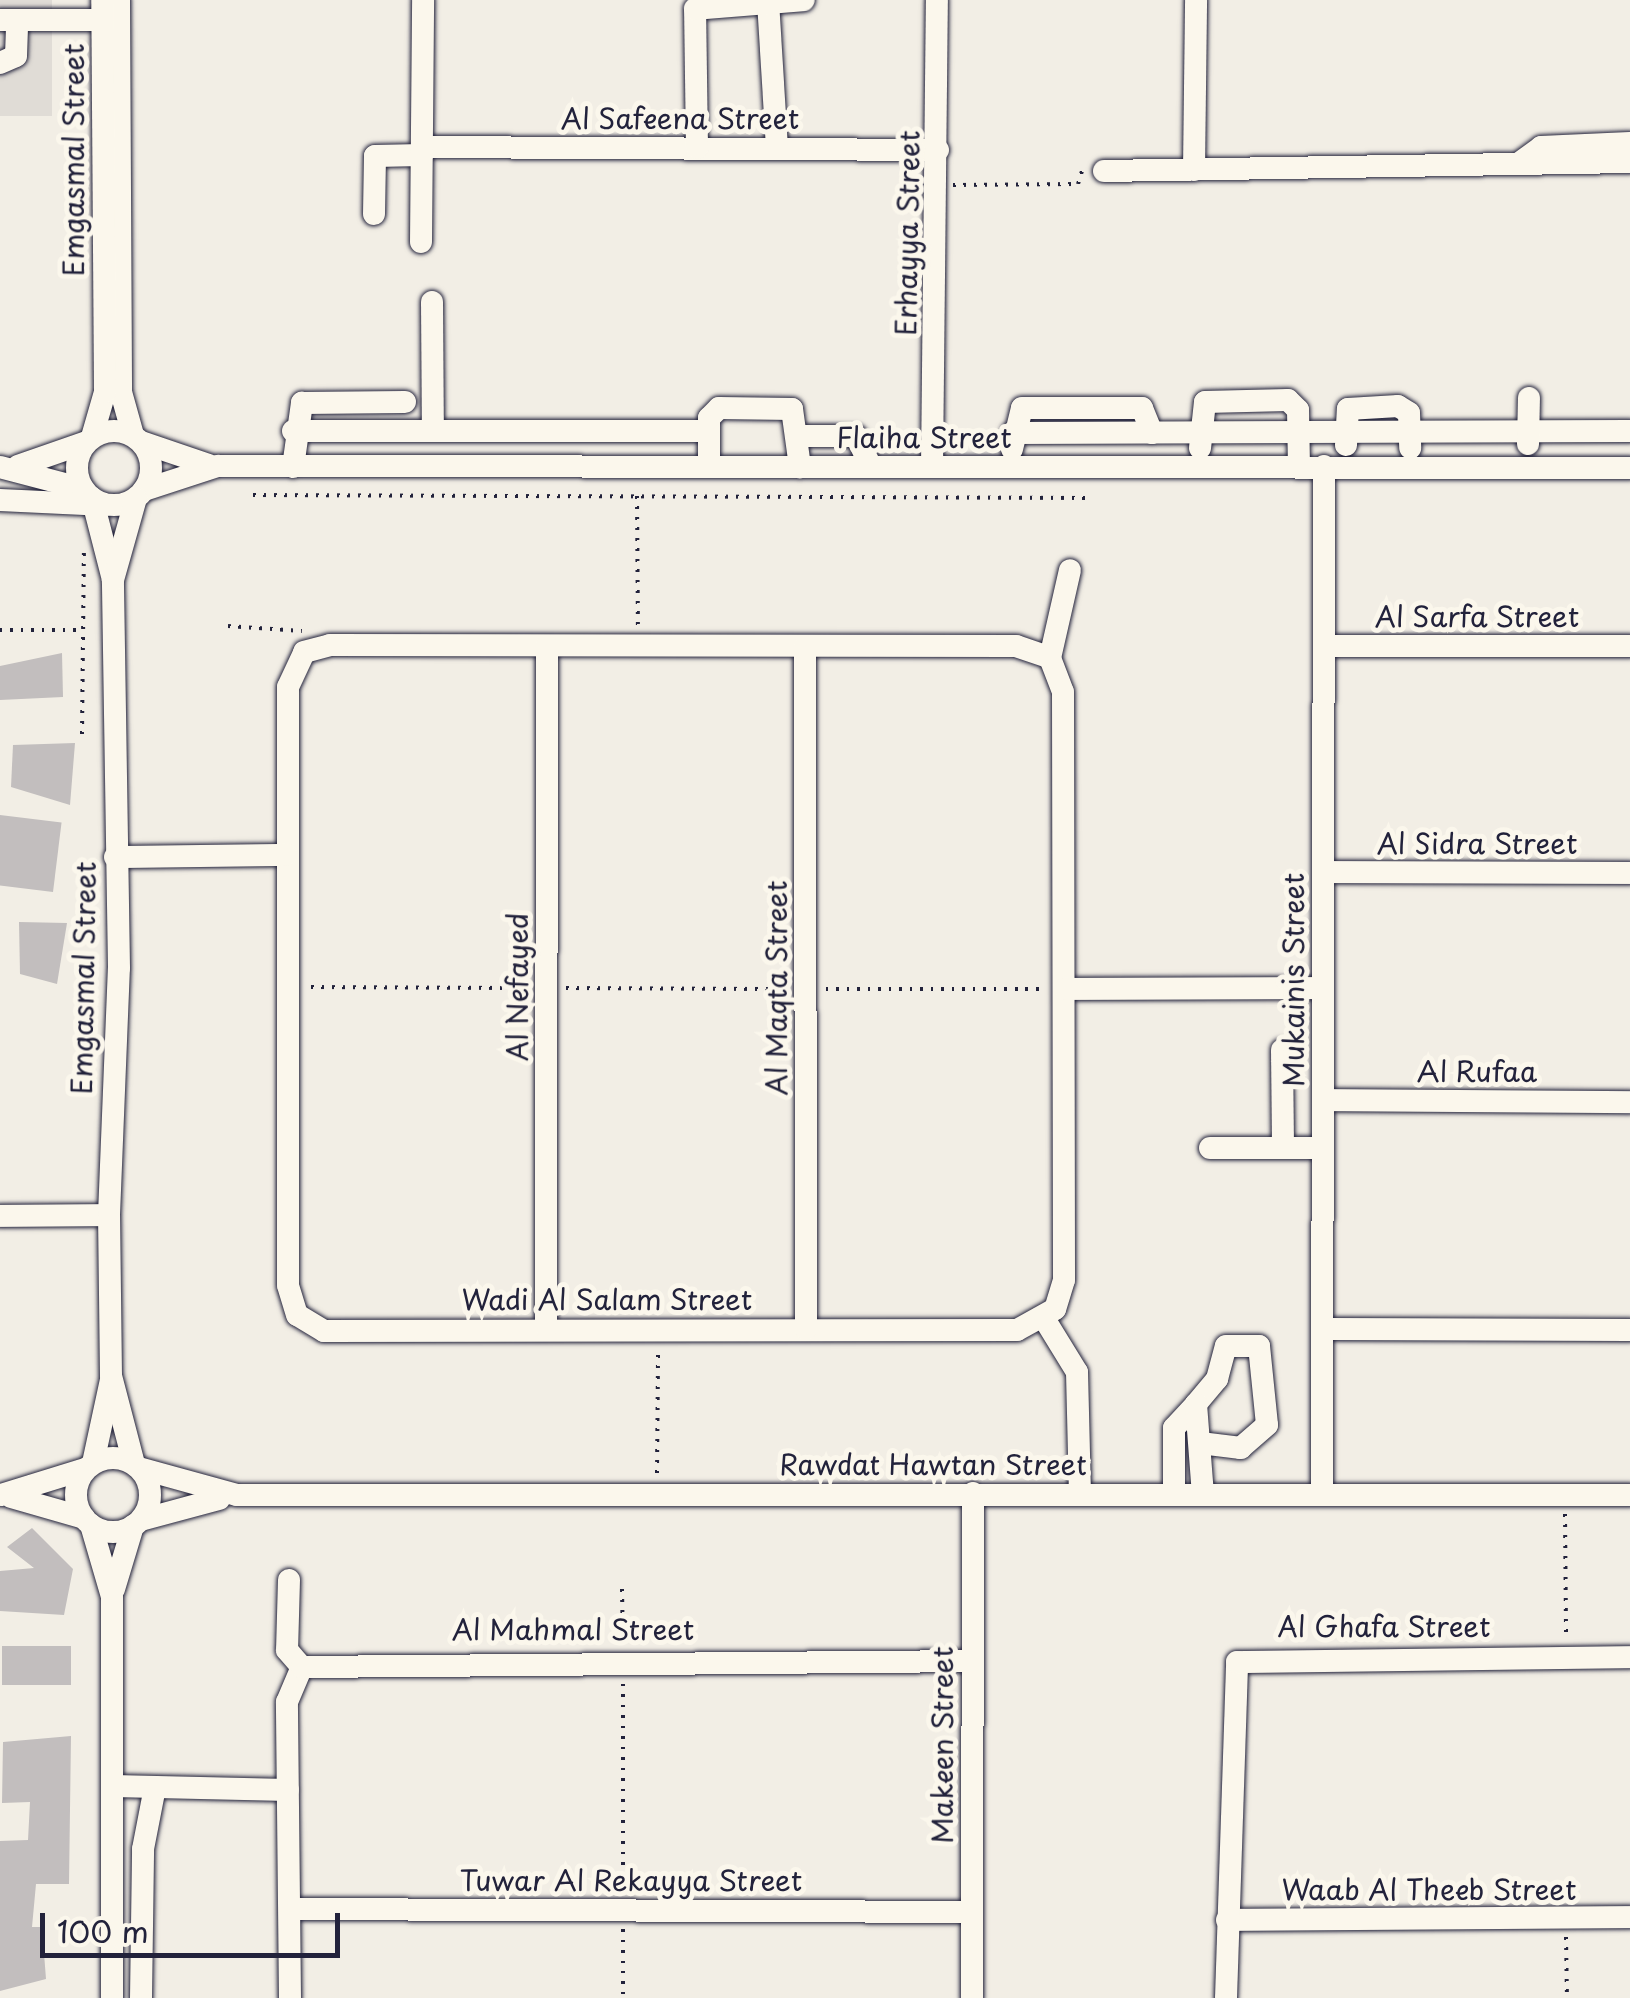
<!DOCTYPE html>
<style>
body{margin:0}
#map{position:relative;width:1630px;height:1998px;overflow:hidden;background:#f2eee5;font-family:"Playpen Sans",sans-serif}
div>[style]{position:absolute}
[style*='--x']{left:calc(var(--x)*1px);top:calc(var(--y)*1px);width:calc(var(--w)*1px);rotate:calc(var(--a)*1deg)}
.built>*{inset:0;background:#e0dcd6;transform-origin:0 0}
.building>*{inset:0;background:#c2bebe;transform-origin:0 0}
.path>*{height:4px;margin-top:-2px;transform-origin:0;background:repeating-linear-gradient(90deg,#22223b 0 2.5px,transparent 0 10.5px)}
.roads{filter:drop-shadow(0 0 2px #22223b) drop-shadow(0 0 2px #22223b)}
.minor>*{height:22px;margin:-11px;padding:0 11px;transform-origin:11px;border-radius:11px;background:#fbf7ec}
.minor>.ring{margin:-11px;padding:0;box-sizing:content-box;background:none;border:22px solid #fbf7ec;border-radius:50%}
span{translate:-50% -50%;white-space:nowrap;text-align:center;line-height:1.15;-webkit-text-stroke:10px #fbf7ec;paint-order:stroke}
.street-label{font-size:28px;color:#22223b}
.scale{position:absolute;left:40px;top:1913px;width:300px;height:45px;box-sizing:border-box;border:5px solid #22223b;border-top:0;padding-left:12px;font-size:30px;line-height:35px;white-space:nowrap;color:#22223b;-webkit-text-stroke:8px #fbf7ec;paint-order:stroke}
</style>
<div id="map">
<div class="built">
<div style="left:0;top:0;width:52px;height:116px"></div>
</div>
<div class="building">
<div style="clip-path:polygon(62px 653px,63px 697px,0 700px,0 666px)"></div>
<div style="clip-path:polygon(75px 743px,70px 805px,11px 787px,13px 745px)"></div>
<div style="left:0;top:815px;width:62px;height:70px;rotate:7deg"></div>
<div style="clip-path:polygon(19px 922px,67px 923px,57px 984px,20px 974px)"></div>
<div style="clip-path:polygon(32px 1528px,73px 1569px,64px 1615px,0 1611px,0 1571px,34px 1568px,7px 1547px)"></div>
<div style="left:2px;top:1646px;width:69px;height:39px"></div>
<div style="clip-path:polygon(71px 1736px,69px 1884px,36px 1884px,32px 1927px,42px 1927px,46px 1979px,0 1991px,0 1841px,28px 1840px,30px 1802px,2px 1803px,3px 1742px)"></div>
</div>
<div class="path">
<div style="--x:953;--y:185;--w:125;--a:-0.5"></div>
<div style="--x:1078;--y:184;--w:14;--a:-73"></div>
<div style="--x:253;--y:495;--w:834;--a:0.21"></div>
<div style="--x:637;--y:496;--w:131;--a:89.6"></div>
<div style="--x:228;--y:626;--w:74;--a:3.9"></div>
<div style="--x:0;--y:630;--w:81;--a:0"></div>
<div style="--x:82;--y:734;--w:186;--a:-89.4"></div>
<div style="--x:311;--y:987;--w:215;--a:0.3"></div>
<div style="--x:566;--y:988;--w:220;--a:0.3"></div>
<div style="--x:826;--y:989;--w:215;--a:0"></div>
<div style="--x:657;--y:1473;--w:120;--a:-89.5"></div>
<div style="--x:1565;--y:1514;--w:126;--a:89.5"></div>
<div style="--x:622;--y:1589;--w:55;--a:89"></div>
<div style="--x:623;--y:1684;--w:205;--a:90"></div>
<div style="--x:623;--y:1929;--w:69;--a:90"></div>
<div style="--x:1566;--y:1937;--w:61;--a:89.1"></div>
</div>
<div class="roads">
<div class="minor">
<div style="--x:119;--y:0;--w:392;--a:89.7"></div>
<div style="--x:121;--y:392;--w:45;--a:74.4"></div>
<div style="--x:768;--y:1;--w:147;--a:86.5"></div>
<div style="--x:0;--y:20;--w:102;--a:0"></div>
<div style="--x:0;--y:63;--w:17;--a:-24"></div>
<div style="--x:16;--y:56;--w:36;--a:-88"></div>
<div style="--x:422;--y:147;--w:516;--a:0.33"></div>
<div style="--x:697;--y:148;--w:139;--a:-90.8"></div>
<div style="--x:695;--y:9;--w:109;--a:-4.7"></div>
<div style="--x:1518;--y:164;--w:29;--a:-36"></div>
<div style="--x:1541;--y:147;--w:89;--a:-2.6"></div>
<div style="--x:1194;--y:170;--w:170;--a:-89.3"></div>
<div style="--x:1104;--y:171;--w:526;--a:-0.98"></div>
<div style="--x:374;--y:214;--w:58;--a:-89"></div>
<div style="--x:375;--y:156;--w:47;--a:-1.2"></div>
<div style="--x:421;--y:242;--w:242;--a:-89.5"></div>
<div style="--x:432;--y:302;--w:129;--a:89.6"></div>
<div class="ring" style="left:77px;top:431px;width:52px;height:52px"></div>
<div style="--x:293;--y:431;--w:416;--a:0"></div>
<div style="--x:1012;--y:433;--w:618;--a:-0.19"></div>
<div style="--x:799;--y:436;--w:57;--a:0"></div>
<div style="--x:856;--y:436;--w:34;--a:64"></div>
<div style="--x:92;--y:437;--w:47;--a:-73.9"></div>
<div style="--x:105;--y:392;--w:392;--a:-90.4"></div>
<div style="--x:141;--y:442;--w:72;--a:18.7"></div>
<div style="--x:1528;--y:444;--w:46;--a:-88.8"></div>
<div style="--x:1346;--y:445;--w:36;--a:-87"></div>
<div style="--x:1348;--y:409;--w:50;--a:-3.4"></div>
<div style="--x:1398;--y:406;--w:13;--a:32"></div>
<div style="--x:1409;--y:413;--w:35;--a:88"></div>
<div style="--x:1200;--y:448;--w:46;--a:-83.8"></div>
<div style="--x:1205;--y:402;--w:83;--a:-1.4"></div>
<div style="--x:1288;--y:400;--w:14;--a:45"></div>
<div style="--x:1298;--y:410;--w:56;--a:89"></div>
<div style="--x:1012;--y:449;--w:42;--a:-76.3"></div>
<div style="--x:1022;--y:408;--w:120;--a:0"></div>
<div style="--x:1142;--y:408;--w:27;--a:68"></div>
<div style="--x:18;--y:466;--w:73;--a:-19.2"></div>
<div style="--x:932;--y:466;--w:466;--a:-89.4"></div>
<div style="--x:0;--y:467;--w:86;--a:14.8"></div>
<div style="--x:293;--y:467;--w:65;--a:-82"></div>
<div style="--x:302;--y:403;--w:103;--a:-0.6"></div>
<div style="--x:709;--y:467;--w:49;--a:-90"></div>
<div style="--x:709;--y:418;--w:14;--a:-45"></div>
<div style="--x:719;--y:408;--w:73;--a:0.8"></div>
<div style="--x:792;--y:409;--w:59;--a:82.1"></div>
<div style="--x:144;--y:490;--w:78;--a:-18"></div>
<div style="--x:218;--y:466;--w:1412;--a:0.08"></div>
<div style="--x:92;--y:498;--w:85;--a:75.6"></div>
<div style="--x:0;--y:500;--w:106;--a:2.7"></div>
<div style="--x:330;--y:645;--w:686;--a:0.08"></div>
<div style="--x:1016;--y:646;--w:36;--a:19"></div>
<div style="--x:1050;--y:658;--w:36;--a:69"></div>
<div style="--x:1063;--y:692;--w:588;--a:89.9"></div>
<div style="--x:1064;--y:1280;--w:30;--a:107"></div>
<div style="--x:1055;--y:1309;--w:43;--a:151.1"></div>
<div style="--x:1017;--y:1330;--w:693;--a:179.92"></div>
<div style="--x:324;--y:1331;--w:31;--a:-149"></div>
<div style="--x:297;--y:1315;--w:31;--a:-107"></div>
<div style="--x:288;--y:1285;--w:598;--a:-90"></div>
<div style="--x:288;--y:687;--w:38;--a:-65"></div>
<div style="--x:304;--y:652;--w:27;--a:-15"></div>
<div style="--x:805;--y:646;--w:683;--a:89.92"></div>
<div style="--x:1324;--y:646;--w:306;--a:0"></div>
<div style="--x:1050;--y:658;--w:90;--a:-77.2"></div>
<div style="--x:115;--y:857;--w:171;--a:-0.7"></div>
<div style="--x:1323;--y:872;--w:307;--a:0.2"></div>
<div style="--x:1065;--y:989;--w:258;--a:-0.2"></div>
<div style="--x:1282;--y:1050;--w:98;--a:89.4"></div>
<div style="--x:1323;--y:1100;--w:307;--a:0.4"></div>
<div style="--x:1210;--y:1148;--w:113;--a:0"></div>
<div style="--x:0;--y:1216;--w:109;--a:-0.5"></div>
<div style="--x:1045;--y:1320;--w:61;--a:58.4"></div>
<div style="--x:1077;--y:1372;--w:121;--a:88.6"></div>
<div style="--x:546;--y:1327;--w:681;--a:-89.92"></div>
<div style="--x:1325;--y:1329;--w:305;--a:0.2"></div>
<div style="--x:1196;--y:1404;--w:33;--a:-50"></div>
<div style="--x:1217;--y:1379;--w:34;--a:-75"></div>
<div style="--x:1226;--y:1346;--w:33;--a:0"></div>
<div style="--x:1259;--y:1346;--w:79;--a:84.2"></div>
<div style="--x:1267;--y:1425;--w:35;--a:139"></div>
<div style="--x:1241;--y:1448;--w:41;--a:-173"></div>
<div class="ring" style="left:76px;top:1458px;width:52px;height:52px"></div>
<div style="--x:93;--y:1463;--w:85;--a:-77.8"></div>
<div style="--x:134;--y:1464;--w:91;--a:-104.6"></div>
<div style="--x:111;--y:1376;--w:161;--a:-90.7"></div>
<div style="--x:109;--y:1215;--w:247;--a:-87.7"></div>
<div style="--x:119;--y:968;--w:388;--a:-90.9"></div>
<div style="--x:113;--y:580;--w:85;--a:-74.3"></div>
<div style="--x:139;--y:1468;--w:102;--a:15.4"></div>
<div style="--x:237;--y:1495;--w:1393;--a:0"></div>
<div style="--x:1322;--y:1493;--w:1027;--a:-89.89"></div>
<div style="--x:1174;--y:1494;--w:66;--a:-90"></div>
<div style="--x:1174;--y:1428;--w:33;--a:-47"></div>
<div style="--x:1196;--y:1404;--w:90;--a:85.6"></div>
<div style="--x:1;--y:1495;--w:88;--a:-17.2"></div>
<div style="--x:11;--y:1497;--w:76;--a:16"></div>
<div style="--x:141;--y:1520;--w:81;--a:-15.1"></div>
<div style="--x:91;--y:1525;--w:75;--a:73.7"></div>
<div style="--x:112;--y:1597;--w:401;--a:90"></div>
<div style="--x:289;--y:1580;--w:70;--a:91.6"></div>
<div style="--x:287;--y:1650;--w:23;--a:49"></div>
<div style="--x:114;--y:1589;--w:66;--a:-73.2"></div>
<div style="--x:113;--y:1786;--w:175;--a:1.3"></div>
<div style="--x:290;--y:1909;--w:682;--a:0.25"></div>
<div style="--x:1227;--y:1920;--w:403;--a:-0.4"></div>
<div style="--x:141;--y:1998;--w:149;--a:-89.2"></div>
<div style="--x:143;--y:1849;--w:63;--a:-79"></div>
<div style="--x:290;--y:1998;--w:296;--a:-90.6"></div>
<div style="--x:287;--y:1702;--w:38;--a:-67"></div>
<div style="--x:302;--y:1667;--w:670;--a:-0.51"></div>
<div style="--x:972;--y:1998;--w:505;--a:-89.89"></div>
<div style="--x:1226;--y:1998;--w:336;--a:-88.1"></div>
<div style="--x:1237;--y:1662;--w:393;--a:-0.7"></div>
</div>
</div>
<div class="street-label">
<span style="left:680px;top:118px">Al Safeena Street</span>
<span style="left:73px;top:160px;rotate:-90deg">Emgasmal Street</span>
<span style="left:907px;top:233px;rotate:-89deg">Erhayya Street</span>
<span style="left:924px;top:437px">Flaiha Street</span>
<span style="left:1477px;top:616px">Al Sarfa Street</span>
<span style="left:1477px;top:843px">Al Sidra Street</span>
<span style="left:83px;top:978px;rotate:-89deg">Emgasmal Street</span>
<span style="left:1293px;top:980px;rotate:-90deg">Mukainis Street</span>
<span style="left:517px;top:987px;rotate:-90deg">Al Nefayed</span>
<span style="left:776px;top:988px;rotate:-90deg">Al Maqta Street</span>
<span style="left:1477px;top:1071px">Al Rufaa</span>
<span style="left:607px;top:1299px">Wadi Al Salam Street</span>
<span style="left:933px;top:1464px">Rawdat Hawtan Street</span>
<span style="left:1384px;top:1626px">Al Ghafa Street</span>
<span style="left:573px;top:1629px">Al Mahmal Street</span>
<span style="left:942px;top:1745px;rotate:-90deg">Makeen Street</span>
<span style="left:631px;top:1880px">Tuwar Al Rekayya Street</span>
<span style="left:1429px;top:1889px">Waab Al Theeb Street</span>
</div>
<div class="scale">100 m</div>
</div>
